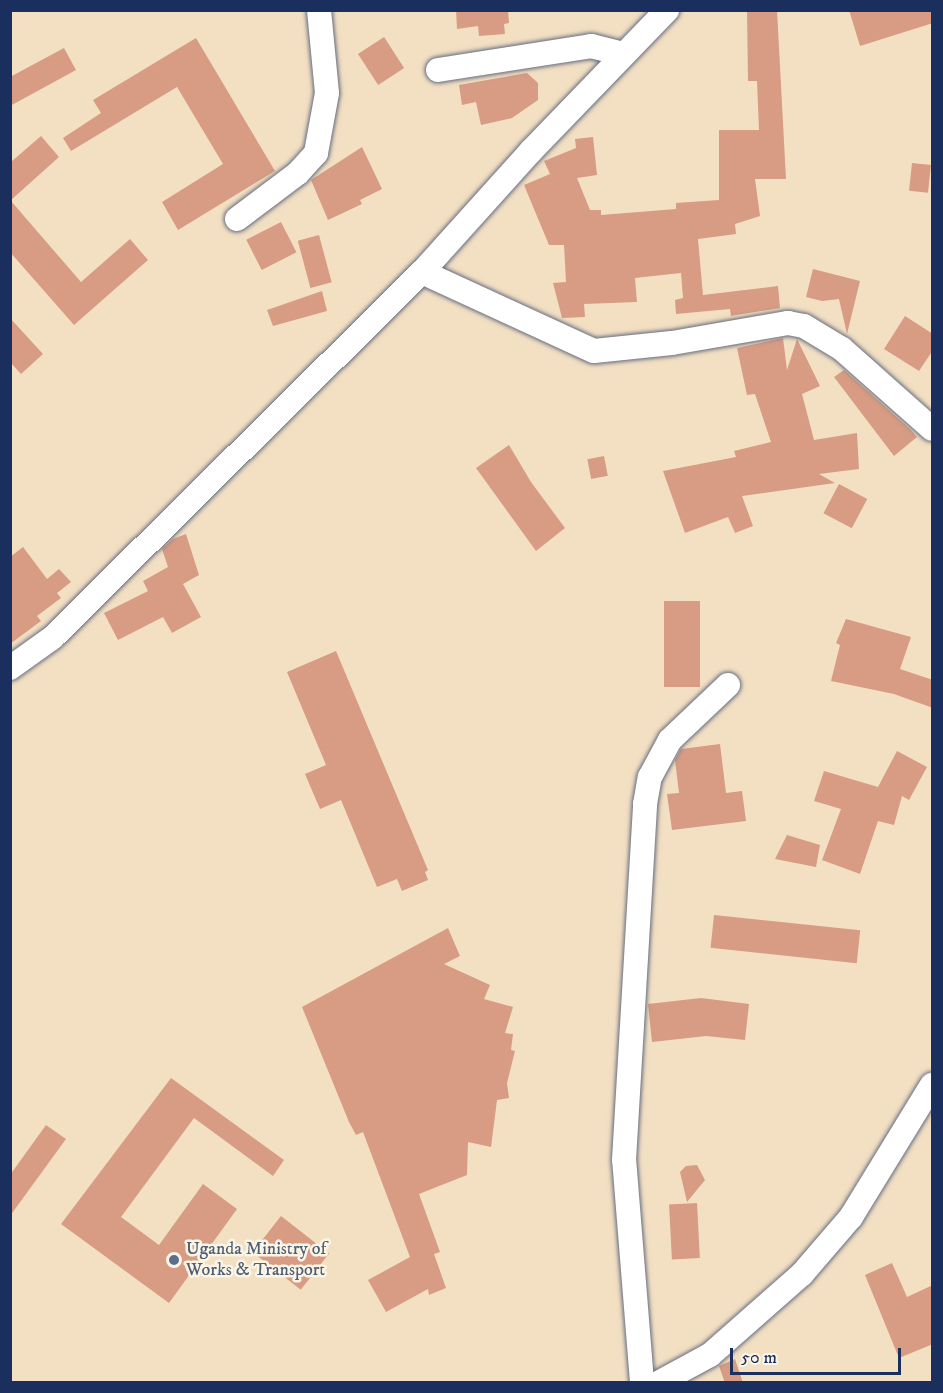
<!DOCTYPE html>
<style>
body{margin:0}
#map{position:relative;width:943px;height:1393px;overflow:hidden;background:#f3e0c3;font-family:"IM FELL DW Pica",serif}
div>[style]{position:absolute}
[style*='--x']{left:calc(var(--x)*1px);top:calc(var(--y)*1px);width:calc(var(--w)*1px);rotate:calc(var(--a)*1deg)}
.building>*{inset:0;background:#d79c83;transform-origin:0 0}
.roads{filter:drop-shadow(0 0 2px #676d81) drop-shadow(0 0 2px #676d81)}
.minor>*{height:24px;margin:-12px;padding:0 12px;transform-origin:12px;border-radius:12px;background:#fff}
.dots>*{width:16px;height:16px;translate:-50% -50%;box-sizing:border-box;border:3px solid #fcf5e5;border-radius:50%}
span{translate:-50% -50%;white-space:nowrap;text-align:center;line-height:1.15;-webkit-text-stroke:5px #fcf5e5;paint-order:stroke}
.service-label{font-size:18px;color:#4e5e75}
.left{translate:0 -50%;text-align:left}
.frame{position:absolute;inset:0;border:12px solid #1b2f5e;pointer-events:none}
.scale{position:absolute;left:730px;top:1348px;width:171px;height:27px;box-sizing:border-box;border:3px solid #1b2f5e;border-top:0;padding-left:8px;font-size:18px;line-height:21px;white-space:nowrap;color:#1b2f5e;-webkit-text-stroke:4px #fcf5e5;paint-order:stroke}
</style>
<div id="map">
<div class="building">
<div style="clip-path:polygon(456px 10px,508px 10px,509px 23px,504px 24px,505px 34px,479px 36px,478px 26px,457px 29px)"></div>
<div style="clip-path:polygon(747px 10px,777px 10px,786px 179px,755px 179px,760px 216px,735px 224px,736px 234px,698px 239px,703px 295px,778px 286px,780px 308px,731px 316px,730px 309px,676px 314px,675px 300px,683px 298px,681px 273px,635px 278px,637px 302px,584px 304px,585px 317px,562px 318px,553px 283px,566px 282px,564px 245px,549px 245px,524px 185px,550px 174px,544px 161px,576px 148px,575px 139px,593px 137px,597px 175px,577px 178px,590px 210px,601px 210px,601px 215px,676px 209px,676px 203px,719px 200px,719px 130px,759px 130px,757px 81px,748px 81px)"></div>
<div style="clip-path:polygon(849px 10px,933px 10px,933px 23px,860px 46px)"></div>
<div style="left:384px;top:37px;width:37px;height:31px;rotate:57deg"></div>
<div style="clip-path:polygon(196px 38px,275px 171px,178px 230px,162px 202px,223px 164px,177px 87px,71px 151px,63px 138px,101px 113px,93px 100px)"></div>
<div style="clip-path:polygon(64px 48px,76px 70px,10px 106px,10px 77px)"></div>
<div style="clip-path:polygon(527px 73px,538px 83px,538px 100px,512px 118px,481px 125px,476px 102px,462px 105px,459px 85px)"></div>
<div style="clip-path:polygon(41px 136px,59px 157px,11px 200px,11px 162px)"></div>
<div style="clip-path:polygon(362px 147px,382px 189px,360px 200px,362px 204px,328px 220px,311px 180px)"></div>
<div style="left:912px;top:163px;width:19px;height:28px;rotate:6deg"></div>
<div style="clip-path:polygon(11px 201px,81px 282px,130px 239px,148px 260px,74px 325px,10px 252px)"></div>
<div style="left:281px;top:222px;width:34px;height:39px;rotate:63deg"></div>
<div style="left:319px;top:235px;width:49px;height:22px;rotate:75deg"></div>
<div style="clip-path:polygon(813px 269px,860px 281px,847px 334px,839px 299px,822px 301px,806px 297px)"></div>
<div style="clip-path:polygon(322px 291px,327px 311px,273px 326px,267px 310px)"></div>
<div style="clip-path:polygon(905px 316px,933px 334px,933px 350px,919px 371px,884px 349px)"></div>
<div style="clip-path:polygon(10px 318px,43px 354px,21px 374px,10px 362px)"></div>
<div style="clip-path:polygon(783px 338px,787px 370px,797px 339px,820px 386px,802px 394px,814px 440px,857px 433px,859px 469px,819px 474px,835px 483px,742px 496px,753px 526px,735px 533px,728px 517px,685px 533px,663px 471px,736px 457px,734px 451px,771px 442px,755px 394px,747px 395px,737px 348px)"></div>
<div style="clip-path:polygon(844px 370px,910px 429px,917px 437px,894px 456px,834px 377px)"></div>
<div style="clip-path:polygon(509px 445px,531px 482px,565px 528px,536px 551px,476px 468px)"></div>
<div style="left:604px;top:456px;width:20px;height:17px;rotate:79deg"></div>
<div style="left:839px;top:484px;width:32px;height:33px;rotate:28deg"></div>
<div style="clip-path:polygon(186px 534px,199px 575px,183px 584px,201px 617px,172px 633px,163px 617px,118px 640px,104px 613px,148px 591px,143px 581px,168px 567px,162px 549px,173px 539px)"></div>
<div style="clip-path:polygon(23px 547px,47px 579px,59px 569px,71px 582px,57px 593px,61px 598px,37px 616px,41px 621px,10px 644px,10px 557px)"></div>
<div style="left:700px;top:601px;width:86px;height:36px;rotate:90deg"></div>
<div style="clip-path:polygon(846px 619px,911px 637px,900px 669px,933px 680px,933px 708px,894px 694px,831px 681px,840px 645px,836px 643px)"></div>
<div style="clip-path:polygon(336px 651px,428px 870px,425px 872px,428px 880px,402px 891px,397px 879px,377px 887px,341px 800px,320px 809px,305px 774px,326px 765px,287px 672px)"></div>
<div style="clip-path:polygon(720px 744px,726px 793px,742px 791px,746px 821px,672px 830px,667px 794px,679px 793px,675px 760px,681px 749px)"></div>
<div style="clip-path:polygon(897px 751px,927px 767px,909px 800px,902px 796px,894px 825px,878px 821px,860px 874px,822px 860px,841px 809px,814px 801px,824px 771px,878px 787px)"></div>
<div style="clip-path:polygon(787px 835px,820px 845px,816px 867px,775px 859px)"></div>
<div style="left:714px;top:915px;width:147px;height:33px;rotate:6deg"></div>
<div style="clip-path:polygon(448px 928px,460px 956px,444px 964px,490px 985px,484px 999px,513px 1007px,505px 1033px,513px 1034px,511px 1050px,515px 1051px,507px 1083px,509px 1098px,497px 1100px,491px 1147px,468px 1142px,467px 1175px,419px 1194px,440px 1252px,434px 1254px,446px 1288px,429px 1295px,428px 1289px,386px 1312px,368px 1280px,410px 1257px,363px 1132px,356px 1135px,349px 1122px,302px 1007px)"></div>
<div style="clip-path:polygon(701px 998px,749px 1004px,745px 1040px,706px 1036px,652px 1042px,648px 1004px)"></div>
<div style="clip-path:polygon(171px 1078px,284px 1160px,273px 1176px,194px 1118px,121px 1217px,159px 1245px,203px 1184px,237px 1209px,169px 1303px,61px 1224px)"></div>
<div style="clip-path:polygon(46px 1125px,66px 1139px,10px 1216px,10px 1175px)"></div>
<div style="clip-path:polygon(697px 1165px,705px 1180px,687px 1202px,680px 1172px,686px 1166px)"></div>
<div style="left:697px;top:1203px;width:55px;height:28px;rotate:87deg"></div>
<div style="left:281px;top:1216px;width:61px;height:46px;rotate:38deg"></div>
<div style="clip-path:polygon(892px 1263px,907px 1297px,933px 1285px,933px 1344px,899px 1358px,865px 1275px)"></div>
<div style="clip-path:polygon(735px 1359px,743px 1383px,725px 1383px,719px 1366px)"></div>
</div>
<div class="roads">
<div class="minor">
<div style="--x:438;--y:70;--w:155;--a:-8.9"></div>
<div style="--x:591;--y:46;--w:34;--a:14"></div>
<div style="--x:237;--y:219;--w:76;--a:-37"></div>
<div style="--x:298;--y:173;--w:27;--a:-48"></div>
<div style="--x:316;--y:153;--w:61;--a:-79.6"></div>
<div style="--x:327;--y:93;--w:83;--a:-95.5"></div>
<div style="--x:422;--y:272;--w:189;--a:24.7"></div>
<div style="--x:594;--y:351;--w:78;--a:-5.9"></div>
<div style="--x:672;--y:343;--w:118;--a:-9.8"></div>
<div style="--x:788;--y:323;--w:16;--a:11"></div>
<div style="--x:804;--y:326;--w:44;--a:31.2"></div>
<div style="--x:842;--y:349;--w:120;--a:41.6"></div>
<div style="--x:10;--y:668;--w:52;--a:-35.5"></div>
<div style="--x:52;--y:638;--w:520;--a:-44.69"></div>
<div style="--x:422;--y:272;--w:163;--a:-48"></div>
<div style="--x:531;--y:151;--w:196;--a:-46"></div>
<div style="--x:642;--y:1382;--w:223;--a:-94.6"></div>
<div style="--x:624;--y:1160;--w:357;--a:-86.6"></div>
<div style="--x:645;--y:804;--w:27;--a:-80"></div>
<div style="--x:650;--y:777;--w:42;--a:-61.6"></div>
<div style="--x:670;--y:740;--w:80;--a:-43.5"></div>
<div style="--x:660;--y:1382;--w:57;--a:-28.4"></div>
<div style="--x:710;--y:1355;--w:123;--a:-41.4"></div>
<div style="--x:802;--y:1274;--w:75;--a:-49.3"></div>
<div style="--x:851;--y:1217;--w:155;--a:-58.5"></div>
</div>
</div>
<div class="dots">
<div style="left:174px;top:1260px;background:#5c6f8a"></div>
</div>
<div class="service-label">
<span class="left" style="left:186px;top:1260px">Uganda Ministry of<br>Works &amp; Transport</span>
</div>
<div class="frame"></div>
<div class="scale">50 m</div>
</div>
